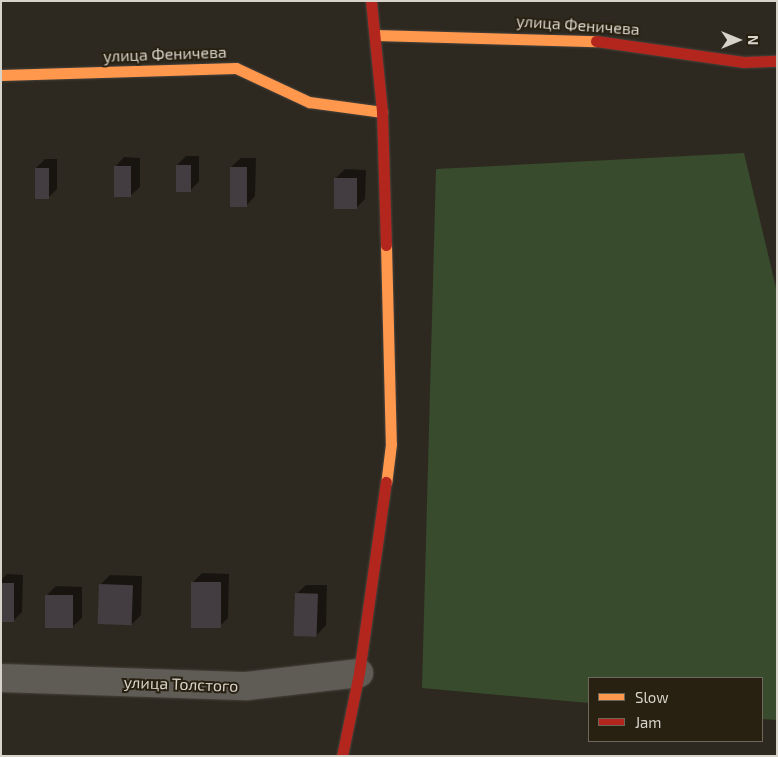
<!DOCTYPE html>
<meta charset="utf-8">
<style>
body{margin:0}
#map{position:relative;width:778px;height:757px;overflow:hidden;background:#2d2920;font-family:"Exo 2",sans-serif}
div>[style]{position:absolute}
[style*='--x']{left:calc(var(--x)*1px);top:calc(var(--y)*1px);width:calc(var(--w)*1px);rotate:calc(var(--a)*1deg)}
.green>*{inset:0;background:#384b2c}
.shadow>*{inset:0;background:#0007}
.building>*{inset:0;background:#433c41;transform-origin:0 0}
.roads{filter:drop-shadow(0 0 1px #48433d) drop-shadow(0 0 1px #48433d)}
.street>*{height:28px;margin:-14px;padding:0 14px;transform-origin:14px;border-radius:14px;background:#5f5b55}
.slow>*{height:11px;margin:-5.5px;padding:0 5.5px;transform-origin:5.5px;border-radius:5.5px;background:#ff974d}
.jam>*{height:11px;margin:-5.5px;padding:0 5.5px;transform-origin:5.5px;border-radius:5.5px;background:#b3261e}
span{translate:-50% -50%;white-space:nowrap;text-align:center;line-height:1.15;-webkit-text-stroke:4px #282011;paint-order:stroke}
.street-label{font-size:16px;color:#d8d3ca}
.frame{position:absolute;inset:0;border:2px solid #d8d3ca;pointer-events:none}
.legend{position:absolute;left:588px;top:677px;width:175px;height:65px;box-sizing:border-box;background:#282011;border:1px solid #6e685b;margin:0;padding:6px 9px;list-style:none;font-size:15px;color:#d8d3ca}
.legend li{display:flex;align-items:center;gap:10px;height:25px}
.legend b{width:25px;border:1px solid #6e685b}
.north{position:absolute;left:713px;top:15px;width:50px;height:50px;-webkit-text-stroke:4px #282011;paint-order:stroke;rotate:90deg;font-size:14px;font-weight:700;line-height:20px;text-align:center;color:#d8d3ca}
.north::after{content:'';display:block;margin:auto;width:18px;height:22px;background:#d8d3ca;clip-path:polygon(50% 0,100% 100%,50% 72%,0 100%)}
</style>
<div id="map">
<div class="green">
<div style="clip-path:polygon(744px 153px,777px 292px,777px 720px,762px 719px,762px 678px,589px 678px,589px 703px,422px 688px,436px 169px)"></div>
</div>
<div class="shadow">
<div style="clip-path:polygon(186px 156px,199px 156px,199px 181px,190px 191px,177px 165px)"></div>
<div style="clip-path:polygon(124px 157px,140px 158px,140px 187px,130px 196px,115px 167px)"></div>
<div style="clip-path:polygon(241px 158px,256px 158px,255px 196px,246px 206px,231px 167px)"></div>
<div style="clip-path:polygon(45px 159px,57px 159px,57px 189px,48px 198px,36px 168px)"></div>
<div style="clip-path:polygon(345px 169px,366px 170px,365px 199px,356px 208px,335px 179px)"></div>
<div style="clip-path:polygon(202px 573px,229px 574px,228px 618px,219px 627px,193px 582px)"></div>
<div style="clip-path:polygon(7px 574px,23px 575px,22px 612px,13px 621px,1px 621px,1px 580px)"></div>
<div style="clip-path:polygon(110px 575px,142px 576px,141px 615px,132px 624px,100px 585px)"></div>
<div style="clip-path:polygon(306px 585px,327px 585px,326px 625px,317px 635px,296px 594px)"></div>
<div style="clip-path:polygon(56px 586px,82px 587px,82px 618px,72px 627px,47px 595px)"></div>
</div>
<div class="building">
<div style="left:176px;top:165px;width:15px;height:27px"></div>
<div style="left:114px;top:166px;width:17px;height:31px"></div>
<div style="left:230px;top:167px;width:17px;height:40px"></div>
<div style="left:35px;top:168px;width:14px;height:31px"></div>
<div style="left:334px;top:178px;width:23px;height:31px"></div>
<div style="left:191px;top:582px;width:30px;height:46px"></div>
<div style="left:1px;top:583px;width:13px;height:39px"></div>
<div style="left:99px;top:584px;width:34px;height:40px;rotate:2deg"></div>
<div style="left:295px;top:593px;width:23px;height:43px;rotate:2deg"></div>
<div style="left:45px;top:595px;width:28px;height:33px"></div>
</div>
<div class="roads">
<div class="street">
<div style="--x:1;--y:678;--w:246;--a:1.9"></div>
<div style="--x:247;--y:686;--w:113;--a:-6.6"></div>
</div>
<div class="slow">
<div style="--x:375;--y:35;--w:221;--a:1.6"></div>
<div style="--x:1;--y:75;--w:235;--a:-1.7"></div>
<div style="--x:236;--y:68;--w:81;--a:25"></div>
<div style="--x:309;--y:102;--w:74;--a:7.8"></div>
<div style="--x:386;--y:245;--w:199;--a:88.6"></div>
<div style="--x:391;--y:444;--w:38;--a:97"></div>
</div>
<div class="jam">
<div style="--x:371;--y:1;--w:112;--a:84.3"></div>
<div style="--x:382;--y:112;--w:133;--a:88.3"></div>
<div style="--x:596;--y:41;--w:149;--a:8.1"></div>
<div style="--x:744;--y:62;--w:33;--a:-2"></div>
<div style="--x:342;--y:756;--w:85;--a:-78.4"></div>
<div style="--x:359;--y:673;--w:193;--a:-82"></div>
</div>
</div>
<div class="street-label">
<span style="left:578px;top:25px;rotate:4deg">улица Феничева</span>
<span style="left:165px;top:54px;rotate:-2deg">улица Феничева</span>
<span style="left:181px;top:684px;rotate:2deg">улица Толстого</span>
</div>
<div class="frame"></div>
<ul class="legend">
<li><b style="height:6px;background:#ff974d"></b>Slow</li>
<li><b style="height:6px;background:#b3261e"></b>Jam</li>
</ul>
<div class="north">N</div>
</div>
